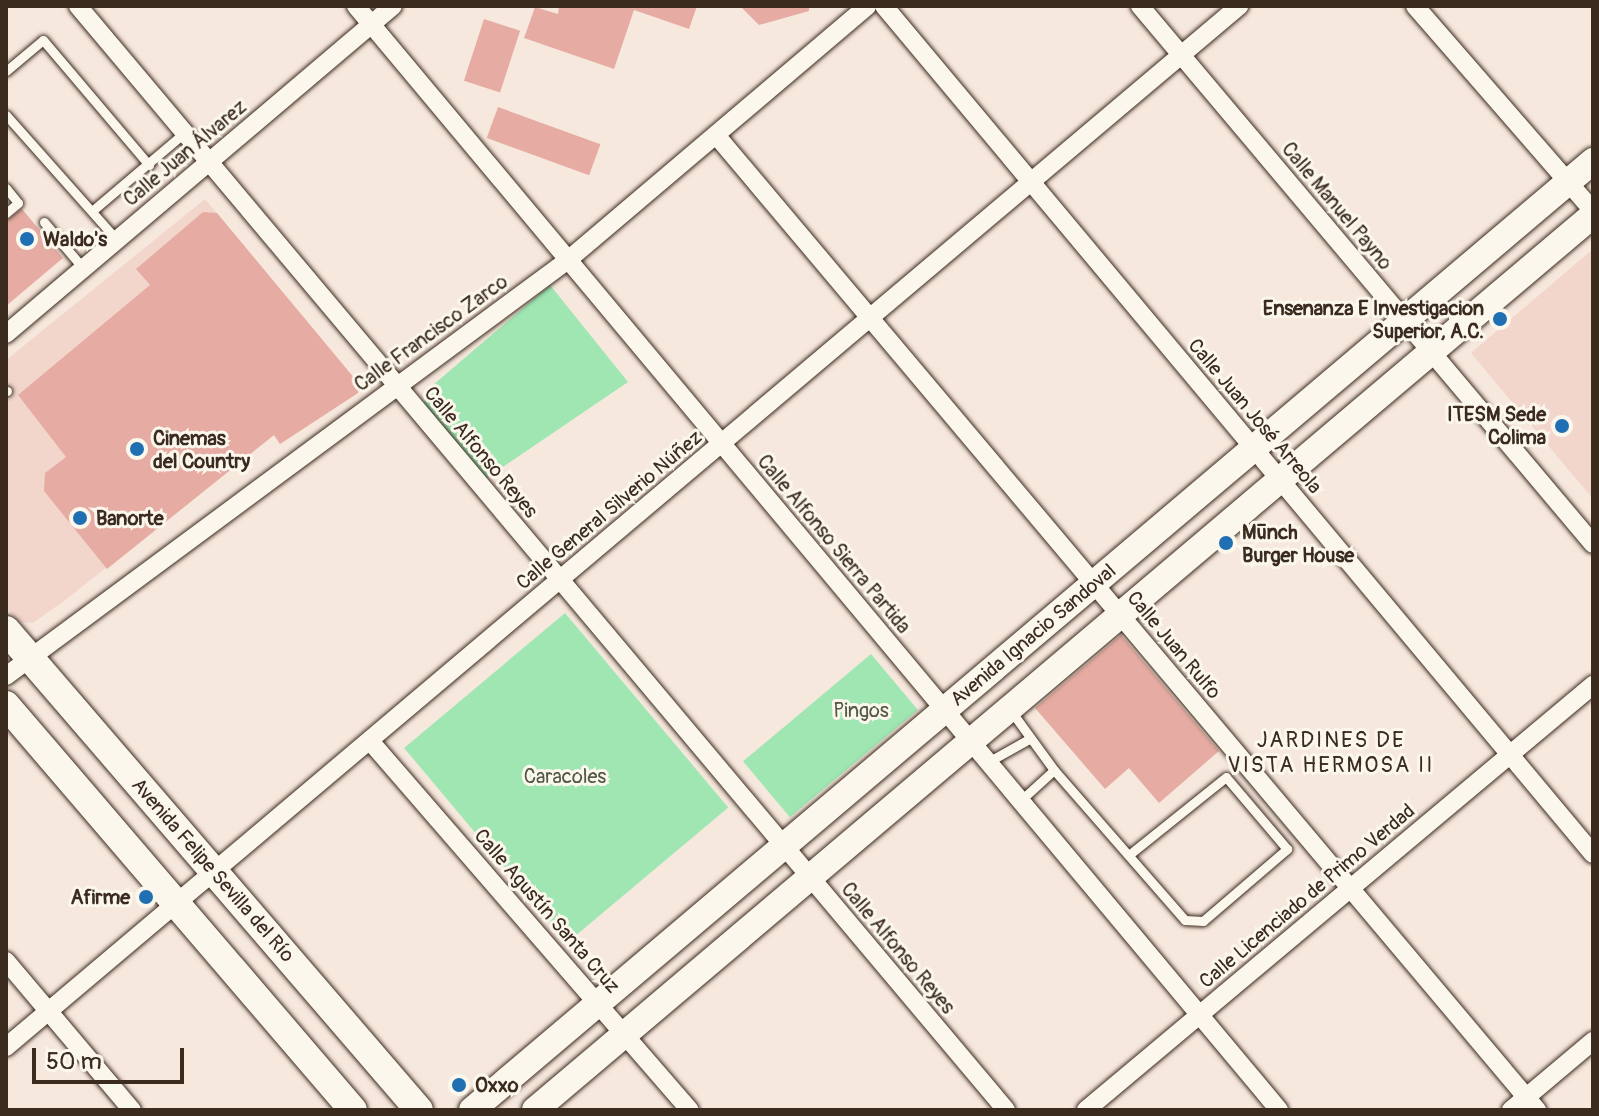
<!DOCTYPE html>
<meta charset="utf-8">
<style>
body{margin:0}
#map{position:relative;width:1599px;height:1116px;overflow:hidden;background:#f7e8dd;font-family:Pangolin,sans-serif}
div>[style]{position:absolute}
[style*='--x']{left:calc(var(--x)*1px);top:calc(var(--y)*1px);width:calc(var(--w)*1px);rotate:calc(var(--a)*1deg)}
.built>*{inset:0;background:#f2d6cc}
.green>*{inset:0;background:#9fe6b3;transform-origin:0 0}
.building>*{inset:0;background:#e6aca3;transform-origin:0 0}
.roads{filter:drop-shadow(0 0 2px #3b2a1e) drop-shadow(0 0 2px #3b2a1e)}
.service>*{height:9px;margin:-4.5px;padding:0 4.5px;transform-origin:4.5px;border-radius:4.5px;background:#fbf7ec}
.minor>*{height:18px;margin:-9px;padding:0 9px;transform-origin:9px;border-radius:9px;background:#fbf7ec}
.secondary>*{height:26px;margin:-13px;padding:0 13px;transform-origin:13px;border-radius:13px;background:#fbf7ec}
.primary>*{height:28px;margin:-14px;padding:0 14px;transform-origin:14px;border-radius:14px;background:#fbf7ec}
.dots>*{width:22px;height:22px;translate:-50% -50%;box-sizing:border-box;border:4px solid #fbf7ec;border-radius:50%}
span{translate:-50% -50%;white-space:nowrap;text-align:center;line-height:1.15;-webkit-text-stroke:6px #fbf7ec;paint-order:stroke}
.street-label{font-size:20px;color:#3b2a1e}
.poi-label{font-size:20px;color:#3b2a1e;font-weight:700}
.left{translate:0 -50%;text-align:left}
.right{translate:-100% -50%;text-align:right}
.park-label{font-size:20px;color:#545943}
.neighbourhood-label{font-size:22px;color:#3b2a1e;letter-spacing:2px}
.frame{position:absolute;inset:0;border:8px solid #3b2a1e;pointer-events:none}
.scale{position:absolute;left:32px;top:1048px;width:152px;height:36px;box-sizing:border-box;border:4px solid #3b2a1e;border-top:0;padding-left:10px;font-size:24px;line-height:28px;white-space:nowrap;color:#3b2a1e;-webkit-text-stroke:6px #fbf7ec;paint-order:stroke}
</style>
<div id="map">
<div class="built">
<div style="clip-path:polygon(205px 199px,360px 385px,358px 393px,280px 444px,274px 435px,64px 601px,33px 623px,19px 622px,6px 607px,6px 360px)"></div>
<div style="clip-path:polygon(1593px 249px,1593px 499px,1471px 353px)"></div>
</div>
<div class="green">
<div style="clip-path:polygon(550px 285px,628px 382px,485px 479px,424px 404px,426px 391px)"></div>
<div style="left:565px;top:613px;width:254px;height:210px;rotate:50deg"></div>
<div style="left:871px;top:654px;width:73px;height:167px;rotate:50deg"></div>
</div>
<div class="building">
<div style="clip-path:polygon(559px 6px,697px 6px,689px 29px,634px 10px,614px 69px,524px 38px,535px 7px,558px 14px)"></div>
<div style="clip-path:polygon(740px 6px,809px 6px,809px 11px,759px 25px)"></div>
<div style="left:484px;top:19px;width:38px;height:65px;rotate:18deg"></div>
<div style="left:498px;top:107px;width:109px;height:33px;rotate:20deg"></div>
<div style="clip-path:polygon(22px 209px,63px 258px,6px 306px,6px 221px)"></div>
<div style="clip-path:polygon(203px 212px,217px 213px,360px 385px,358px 393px,280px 444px,274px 435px,107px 569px,44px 491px,45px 473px,66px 457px,18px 395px,150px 285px,136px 269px)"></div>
<div style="clip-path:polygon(1121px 635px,1219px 751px,1159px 803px,1129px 768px,1105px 789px,1035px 708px)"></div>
</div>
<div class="roads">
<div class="service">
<div style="--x:6;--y:71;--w:48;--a:-40"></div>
<div style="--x:43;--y:40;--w:164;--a:49.7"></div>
<div style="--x:6;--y:115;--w:167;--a:48.4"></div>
<div style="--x:6;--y:188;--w:19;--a:51"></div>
<div style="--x:18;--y:203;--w:16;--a:140"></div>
<div style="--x:92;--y:211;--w:121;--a:-40.3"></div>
<div style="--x:44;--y:222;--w:60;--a:49.7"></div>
<div style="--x:6;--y:391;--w:1;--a:0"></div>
<div style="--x:1011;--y:711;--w:73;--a:53.9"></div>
<div style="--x:1054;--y:770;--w:199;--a:48.9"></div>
<div style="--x:1185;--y:920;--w:18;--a:3"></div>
<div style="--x:1203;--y:921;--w:111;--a:-40.6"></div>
<div style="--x:1287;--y:849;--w:94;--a:-130.3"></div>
<div style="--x:1226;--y:777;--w:123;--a:141.3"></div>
<div style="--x:988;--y:762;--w:47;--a:-29.3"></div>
<div style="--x:1020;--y:801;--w:46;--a:-42.4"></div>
</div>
<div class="minor">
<div style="--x:78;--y:6;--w:1442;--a:49.95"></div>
<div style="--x:356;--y:6;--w:1439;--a:50.1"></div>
<div style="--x:884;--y:6;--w:1105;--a:50.1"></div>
<div style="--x:1140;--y:6;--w:703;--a:49.9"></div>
<div style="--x:1415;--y:6;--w:271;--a:49"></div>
<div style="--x:716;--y:135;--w:1275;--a:49.9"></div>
<div style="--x:6;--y:334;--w:507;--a:-40.28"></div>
<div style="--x:6;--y:676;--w:699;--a:-36.51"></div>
<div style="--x:568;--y:260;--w:392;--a:-40.3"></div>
<div style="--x:370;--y:741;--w:488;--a:49.1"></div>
<div style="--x:6;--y:961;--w:195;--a:49.8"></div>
<div style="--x:6;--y:1047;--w:1614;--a:-40.17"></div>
<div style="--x:1086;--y:1110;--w:662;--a:-39.97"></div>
<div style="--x:1511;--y:1110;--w:107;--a:-40.1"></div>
</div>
<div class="secondary">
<div style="--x:472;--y:1110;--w:1469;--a:-40.25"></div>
<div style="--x:535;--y:1110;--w:1386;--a:-40.23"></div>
</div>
<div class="primary">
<div style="--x:6;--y:630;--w:633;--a:49.29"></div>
<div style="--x:6;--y:705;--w:533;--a:49.41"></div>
</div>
</div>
<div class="dots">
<div style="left:27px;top:239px;background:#1f6fb2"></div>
<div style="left:1500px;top:319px;background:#1f6fb2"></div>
<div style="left:1562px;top:426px;background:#1f6fb2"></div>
<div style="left:137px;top:449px;background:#1f6fb2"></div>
<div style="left:80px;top:518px;background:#1f6fb2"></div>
<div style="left:1226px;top:543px;background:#1f6fb2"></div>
<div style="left:146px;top:897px;background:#1f6fb2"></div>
<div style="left:459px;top:1085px;background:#1f6fb2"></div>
</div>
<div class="street-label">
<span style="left:185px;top:153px;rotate:-40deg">Calle Juan Álvarez</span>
<span style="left:1337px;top:206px;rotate:50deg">Calle Manuel Payno</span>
<span style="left:431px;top:333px;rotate:-36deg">Calle Francisco Zarco</span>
<span style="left:1255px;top:416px;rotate:50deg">Calle Juan José Arreola</span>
<span style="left:481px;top:452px;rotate:50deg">Calle Alfonso Reyes</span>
<span style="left:609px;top:510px;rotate:-40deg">Calle General Silverio Núñez</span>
<span style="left:834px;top:544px;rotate:50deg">Calle Alfonso Sierra Partida</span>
<span style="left:1033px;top:635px;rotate:-40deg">Avenida Ignacio Sandoval</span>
<span style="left:1174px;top:645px;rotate:50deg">Calle Juan Rulfo</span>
<span style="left:213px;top:870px;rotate:49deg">Avenida Felipe Sevilla del Río</span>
<span style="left:1307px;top:896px;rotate:-40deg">Calle Licenciado de Primo Verdad</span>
<span style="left:547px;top:911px;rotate:49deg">Calle Agustín Santa Cruz</span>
<span style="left:898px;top:948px;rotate:50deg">Calle Alfonso Reyes</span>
</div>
<div class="poi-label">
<span class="left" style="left:43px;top:239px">Waldo's</span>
<span class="right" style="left:1484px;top:320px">Ensenanza E Investigacion<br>Superior, A.C.</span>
<span class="right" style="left:1546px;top:426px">ITESM Sede<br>Colima</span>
<span class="left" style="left:153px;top:450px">Cinemas<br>del Country</span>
<span class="left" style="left:96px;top:518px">Banorte</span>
<span class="left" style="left:1242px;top:544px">Mūnch<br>Burger House</span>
<span class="right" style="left:130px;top:897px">Afirme</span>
<span class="left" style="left:475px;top:1085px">Oxxo</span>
</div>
<div class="park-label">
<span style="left:861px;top:710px">Pingos</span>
<span style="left:565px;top:776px">Caracoles</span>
</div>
<div class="neighbourhood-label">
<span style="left:1331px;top:753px">JARDINES DE<br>VISTA HERMOSA II</span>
</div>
<div class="frame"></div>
<div class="scale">50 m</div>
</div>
